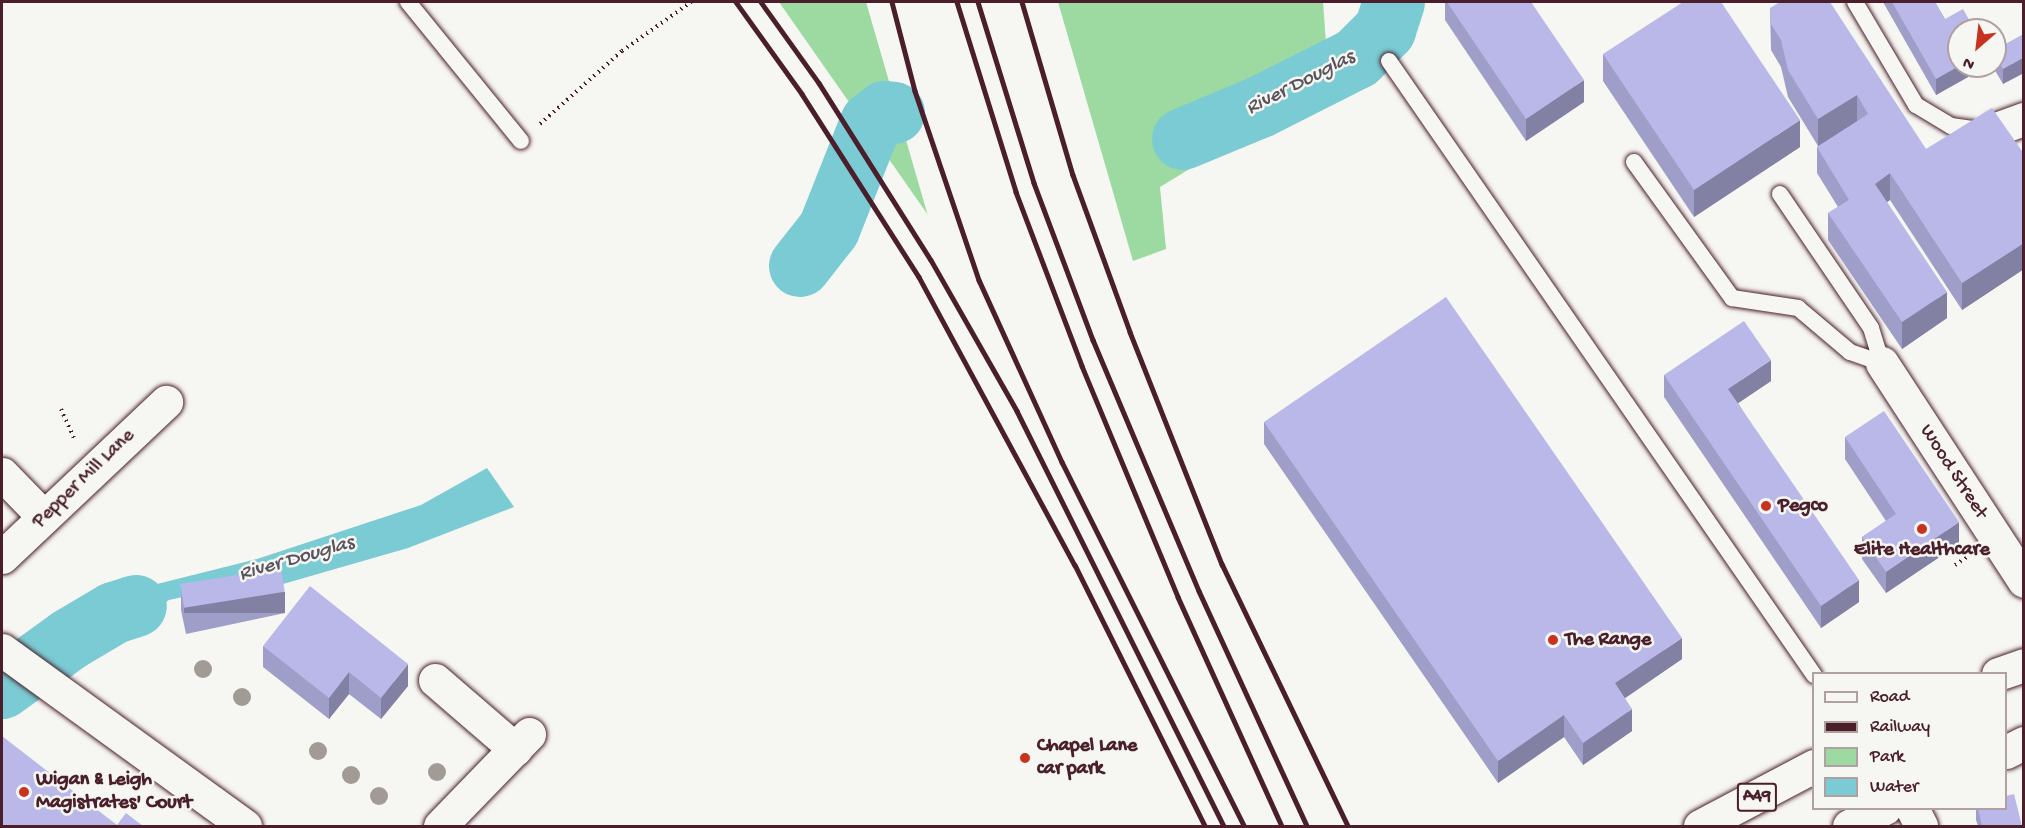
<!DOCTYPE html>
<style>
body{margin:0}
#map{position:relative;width:2025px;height:828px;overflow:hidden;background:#f6f6f2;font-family:"Gochi Hand",sans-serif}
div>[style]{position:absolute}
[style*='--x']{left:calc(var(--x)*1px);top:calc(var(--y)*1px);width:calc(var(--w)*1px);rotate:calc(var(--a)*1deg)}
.green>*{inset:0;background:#9cdaa2}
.water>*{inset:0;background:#7acbd3}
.river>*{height:62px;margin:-31px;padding:0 31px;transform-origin:31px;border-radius:31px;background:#7acbd3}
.path>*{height:4px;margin-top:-2px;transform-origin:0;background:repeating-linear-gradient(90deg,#4a1f2b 0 1.5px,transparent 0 6px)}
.roads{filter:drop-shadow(0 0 2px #4a1f2b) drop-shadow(0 0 2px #4a1f2b)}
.service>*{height:16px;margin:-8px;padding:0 8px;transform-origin:8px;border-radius:8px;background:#f6f6f2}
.minor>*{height:33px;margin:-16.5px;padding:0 16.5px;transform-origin:16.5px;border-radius:16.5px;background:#f6f6f2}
.trunk>*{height:33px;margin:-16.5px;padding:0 16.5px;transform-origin:16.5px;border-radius:16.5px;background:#f6f6f2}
.rail>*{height:4.5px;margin:-2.25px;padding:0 2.25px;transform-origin:2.25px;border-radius:2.25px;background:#4a1f2b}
.trees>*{width:18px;height:18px;margin:-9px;border-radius:50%;background:#a29a95}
.wall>*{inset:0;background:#9f9ec8}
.shaded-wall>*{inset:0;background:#8281a3;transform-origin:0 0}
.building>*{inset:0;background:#b9b8e9;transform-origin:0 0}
.dots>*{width:16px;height:16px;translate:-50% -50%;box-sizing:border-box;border:3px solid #f6f6f2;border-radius:50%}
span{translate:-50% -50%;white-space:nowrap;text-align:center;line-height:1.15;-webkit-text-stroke:5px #f6f6f2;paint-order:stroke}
.shield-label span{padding:2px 4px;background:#f6f6f2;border:2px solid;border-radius:4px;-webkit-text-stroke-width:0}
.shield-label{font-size:18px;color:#4a1f2b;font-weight:700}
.street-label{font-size:20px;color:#4a1f2b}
.poi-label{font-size:20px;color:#4a1f2b;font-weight:700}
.left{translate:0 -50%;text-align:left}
.water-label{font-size:21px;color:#58535d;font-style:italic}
.frame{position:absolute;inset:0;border:3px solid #4a1f2b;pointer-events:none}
.legend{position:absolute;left:1812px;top:672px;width:195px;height:138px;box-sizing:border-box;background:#f6f6f2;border:2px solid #b1a0a2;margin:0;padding:8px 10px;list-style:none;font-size:18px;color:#4a1f2b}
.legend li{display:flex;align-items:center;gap:12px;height:30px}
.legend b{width:30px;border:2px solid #b1a0a2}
.north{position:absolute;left:1947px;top:18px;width:60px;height:60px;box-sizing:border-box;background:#f6f6f2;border:2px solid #b1a0a2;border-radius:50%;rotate:208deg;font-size:16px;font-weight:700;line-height:24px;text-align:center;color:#4a1f2b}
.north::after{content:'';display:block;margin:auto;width:21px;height:27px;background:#c8321e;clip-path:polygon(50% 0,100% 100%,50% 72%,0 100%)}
</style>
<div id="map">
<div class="green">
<div style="clip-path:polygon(779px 2px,866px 2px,928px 216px,928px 215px)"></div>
<div style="clip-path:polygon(1058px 2px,1323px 2px,1329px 84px,1160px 187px,1166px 249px,1133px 261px)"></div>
</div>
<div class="water">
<div style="clip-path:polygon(487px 468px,514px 507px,408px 548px,276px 586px,232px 586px,169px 600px,80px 658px,51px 638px,105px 603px,153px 585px,257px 559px,421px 505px)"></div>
</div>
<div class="river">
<div style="--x:1183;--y:139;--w:83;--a:-22.6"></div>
<div style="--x:1260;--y:107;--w:109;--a:-26.8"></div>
<div style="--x:1357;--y:58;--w:40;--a:-45"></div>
<div style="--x:1385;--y:30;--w:29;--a:-72"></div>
<div style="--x:800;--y:266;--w:47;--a:-51.9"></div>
<div style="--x:829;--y:229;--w:114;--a:-68.4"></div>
<div style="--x:871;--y:123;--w:18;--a:-38"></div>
<div style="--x:885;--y:112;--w:9;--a:6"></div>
<div style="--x:2;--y:688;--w:84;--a:-35.8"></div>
<div style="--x:70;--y:639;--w:51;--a:-30.6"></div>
<div style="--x:114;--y:613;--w:23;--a:-18"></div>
</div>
<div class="path">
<div style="--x:540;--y:124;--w:110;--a:-41.7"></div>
<div style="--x:622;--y:51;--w:85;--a:-35.4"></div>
<div style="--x:61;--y:409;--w:34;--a:66"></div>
<div style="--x:1955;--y:565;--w:14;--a:-34"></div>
</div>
<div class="roads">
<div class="service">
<div style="--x:408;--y:2;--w:179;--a:50.9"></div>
<div style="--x:1855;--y:2;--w:120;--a:59.4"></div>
<div style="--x:1916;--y:105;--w:41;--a:31"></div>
<div style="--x:1951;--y:126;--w:29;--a:8"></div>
<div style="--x:1389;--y:61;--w:747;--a:55.31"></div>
<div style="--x:1634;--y:162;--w:168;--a:54.2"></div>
<div style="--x:1732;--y:298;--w:67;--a:8.6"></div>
<div style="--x:1798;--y:308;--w:68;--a:40.2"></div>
<div style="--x:1850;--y:352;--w:34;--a:19"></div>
<div style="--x:1780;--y:194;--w:162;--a:55.8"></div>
<div style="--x:1871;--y:328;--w:37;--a:73"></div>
</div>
<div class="minor">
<div style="--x:1996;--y:129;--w:30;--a:-20"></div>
<div style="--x:1882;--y:363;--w:260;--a:56.9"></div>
<div style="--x:2;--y:474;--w:60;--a:45.7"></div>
<div style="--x:2;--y:557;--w:226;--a:-43.4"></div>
<div style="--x:435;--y:680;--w:106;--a:40.8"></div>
<div style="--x:440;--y:826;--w:128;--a:-45.9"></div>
</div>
<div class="trunk">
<div style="--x:2;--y:650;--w:300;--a:35.9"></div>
<div style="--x:1998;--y:674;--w:28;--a:-19"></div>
<div style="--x:2006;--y:752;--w:20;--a:-27"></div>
<div style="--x:1912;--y:808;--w:20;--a:63"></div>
<div style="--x:1700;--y:826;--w:129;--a:-27.8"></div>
<div style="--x:1849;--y:826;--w:40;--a:-26.6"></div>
</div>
</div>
<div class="rail">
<div style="--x:736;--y:2;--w:113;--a:54.3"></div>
<div style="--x:802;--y:94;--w:217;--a:57.4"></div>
<div style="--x:919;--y:277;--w:328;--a:61.6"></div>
<div style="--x:1075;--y:565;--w:292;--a:63.5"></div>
<div style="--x:761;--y:2;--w:100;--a:54.4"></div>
<div style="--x:819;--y:83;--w:209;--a:57.7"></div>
<div style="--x:931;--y:260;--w:174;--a:60.3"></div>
<div style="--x:1017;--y:411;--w:464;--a:63.5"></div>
<div style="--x:892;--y:2;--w:92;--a:75.5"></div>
<div style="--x:915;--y:91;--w:200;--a:71.3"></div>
<div style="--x:979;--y:280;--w:200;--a:65.5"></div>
<div style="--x:1062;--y:462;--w:407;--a:63.4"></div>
<div style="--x:957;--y:2;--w:199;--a:72.7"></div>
<div style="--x:1016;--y:192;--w:186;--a:69.2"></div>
<div style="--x:1082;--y:366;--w:250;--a:67.4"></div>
<div style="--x:1178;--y:597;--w:252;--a:65.6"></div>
<div style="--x:978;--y:2;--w:189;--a:72.8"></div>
<div style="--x:1034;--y:183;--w:168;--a:69.4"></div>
<div style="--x:1093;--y:340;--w:272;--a:67.1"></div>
<div style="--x:1199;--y:591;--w:259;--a:65.3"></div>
<div style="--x:1022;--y:2;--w:180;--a:73.6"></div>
<div style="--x:1073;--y:175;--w:167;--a:70"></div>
<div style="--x:1130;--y:332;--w:250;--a:68.4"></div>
<div style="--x:1222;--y:564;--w:291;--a:64.3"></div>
</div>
<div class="trees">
<div style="left:203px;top:669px"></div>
<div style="left:242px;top:697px"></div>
<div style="left:318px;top:751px"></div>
<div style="left:437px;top:772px"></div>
<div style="left:351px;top:775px"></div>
<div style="left:379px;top:796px"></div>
</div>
<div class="wall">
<div style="clip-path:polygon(1445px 2px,1531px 2px,1584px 102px,1526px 141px,1445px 20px)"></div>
<div style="clip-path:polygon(1883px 2px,1935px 2px,1945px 19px,1959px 30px,1968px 66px,1968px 77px,1936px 95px)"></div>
<div style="clip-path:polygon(1770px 8px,1926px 149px,2024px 154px,2024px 269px,1962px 310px,1890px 200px,1887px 202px,1947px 318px,1902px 349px,1828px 240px,1828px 213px,1838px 207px,1817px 173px,1817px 147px,1818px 146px,1788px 97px,1781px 67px,1771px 50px)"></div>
<div style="clip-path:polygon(2024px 34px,2003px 84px,1993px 67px,1995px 66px,1995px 50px)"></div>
<div style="clip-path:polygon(1603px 54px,1800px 147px,1694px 217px,1603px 81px)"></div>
<div style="clip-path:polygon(1664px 375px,1771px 381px,1738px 403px,1859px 602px,1821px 628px,1664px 397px)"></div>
<div style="clip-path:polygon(1264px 422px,1682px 659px,1625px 698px,1632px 731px,1583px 765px,1564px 737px,1498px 783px,1264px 444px)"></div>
<div style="clip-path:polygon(1845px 437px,1959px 544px,1886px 593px,1862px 559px,1862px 537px,1886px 521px,1845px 459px)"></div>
<div style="clip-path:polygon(181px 588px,285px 613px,186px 634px,181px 610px)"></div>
<div style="clip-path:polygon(263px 646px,408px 686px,381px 719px,349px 694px,329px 719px,263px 667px)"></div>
<div style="clip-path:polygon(1976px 808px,2006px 808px,2022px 826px,1978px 826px,1976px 820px)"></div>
</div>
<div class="shaded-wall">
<div style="clip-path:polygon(2024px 57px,2024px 73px,2003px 84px,2003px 69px)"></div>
<div style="clip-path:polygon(1959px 66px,1968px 66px,1968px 77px,1936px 95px,1936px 79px)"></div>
<div style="clip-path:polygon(1584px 80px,1584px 102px,1526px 141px,1526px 119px)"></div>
<div style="clip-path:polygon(1857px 95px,1857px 122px,1818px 146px,1818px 119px)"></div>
<div style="clip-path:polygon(1800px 120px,1800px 147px,1694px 217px,1694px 190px)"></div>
<div style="clip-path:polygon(1890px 173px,1890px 200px,1875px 210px,1875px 184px)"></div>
<div style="clip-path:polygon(2024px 243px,2024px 269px,1962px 310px,1962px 283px)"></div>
<div style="clip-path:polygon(1947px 292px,1947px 318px,1902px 349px,1902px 322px)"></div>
<div style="clip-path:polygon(1771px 360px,1771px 381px,1728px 410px,1728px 389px)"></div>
<div style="clip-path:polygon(1959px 522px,1959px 544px,1886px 593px,1886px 572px)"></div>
<div style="clip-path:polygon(1859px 580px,1859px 602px,1821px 628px,1821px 606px)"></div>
<div style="left:285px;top:592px;width:21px;height:101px;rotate:90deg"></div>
<div style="clip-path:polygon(1682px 638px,1682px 659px,1615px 705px,1615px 683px)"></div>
<div style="clip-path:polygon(408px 664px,408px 686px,381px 719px,381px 698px)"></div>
<div style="clip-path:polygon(349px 672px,349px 694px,329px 719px,329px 698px)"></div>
<div style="clip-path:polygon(1632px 709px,1632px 731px,1583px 765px,1583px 743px)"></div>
<div style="clip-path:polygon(1564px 715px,1564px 737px,1498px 783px,1498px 761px)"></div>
</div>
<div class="building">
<div style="clip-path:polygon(1447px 2px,1531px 2px,1584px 80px,1526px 119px)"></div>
<div style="clip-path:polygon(1683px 2px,1721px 2px,1800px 120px,1694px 190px,1603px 54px)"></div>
<div style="clip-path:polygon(1780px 2px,1830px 2px,1926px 149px,1992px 108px,2024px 154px,2024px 243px,1962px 283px,1890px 173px,1875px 184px,1947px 292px,1902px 322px,1828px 213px,1849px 200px,1817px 147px,1868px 114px,1857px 95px,1818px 119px,1788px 70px,1781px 40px,1771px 24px,1770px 8px)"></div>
<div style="clip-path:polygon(1892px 2px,1935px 2px,1945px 19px,1963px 9px,1975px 30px,1959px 30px,1959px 66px,1936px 79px)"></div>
<div style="clip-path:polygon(2024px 34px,2024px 57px,2003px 69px,1995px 55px,1995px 50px)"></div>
<div style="clip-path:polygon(1446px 297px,1682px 638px,1615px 683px,1632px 709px,1583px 743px,1564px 715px,1498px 761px,1264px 422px)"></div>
<div style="clip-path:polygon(1744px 321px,1771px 360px,1728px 389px,1859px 580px,1821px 606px,1664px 375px)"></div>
<div style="clip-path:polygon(1884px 411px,1959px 522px,1886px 572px,1862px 537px,1896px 514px,1845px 437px)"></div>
<div style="left:281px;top:568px;width:24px;height:102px;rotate:81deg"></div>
<div style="clip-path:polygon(310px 586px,408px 664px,381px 698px,349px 672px,329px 698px,263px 646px)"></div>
<div style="clip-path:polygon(2px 736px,117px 825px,126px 813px,143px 826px,2px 826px)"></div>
<div style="clip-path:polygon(2014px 794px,2022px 826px,1982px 826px,1978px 808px,2006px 808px,2006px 796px)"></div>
</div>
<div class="dots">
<div style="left:1766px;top:506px;background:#c8321e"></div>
<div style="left:1922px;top:529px;background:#c8321e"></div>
<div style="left:1553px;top:640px;background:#c8321e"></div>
<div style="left:1025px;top:758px;background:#c8321e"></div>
<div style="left:24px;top:792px;background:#c8321e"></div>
</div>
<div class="shield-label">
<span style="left:1757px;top:797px">A49</span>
</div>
<div class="street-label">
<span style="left:1953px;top:472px;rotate:57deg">Wood Street</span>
<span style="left:84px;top:479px;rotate:-44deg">Pepper Mill Lane</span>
</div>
<div class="poi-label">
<span class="left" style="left:1778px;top:506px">Pegco</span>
<span style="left:1922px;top:550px">Elite Healthcare</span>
<span class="left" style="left:1565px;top:640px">The Range</span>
<span class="left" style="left:1037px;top:758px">Chapel Lane<br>car park</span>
<span class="left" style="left:36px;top:792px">Wigan &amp; Leigh<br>Magistrates' Court</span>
</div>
<div class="water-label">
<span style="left:1301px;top:84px;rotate:-27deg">River Douglas</span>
<span style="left:297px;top:560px;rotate:-16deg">River Douglas</span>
</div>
<div class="frame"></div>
<ul class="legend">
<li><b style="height:8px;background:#f6f6f2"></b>Road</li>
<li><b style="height:8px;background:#4a1f2b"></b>Railway</li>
<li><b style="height:16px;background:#9cdaa2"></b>Park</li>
<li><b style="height:16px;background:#7acbd3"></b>Water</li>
</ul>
<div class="north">N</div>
</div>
